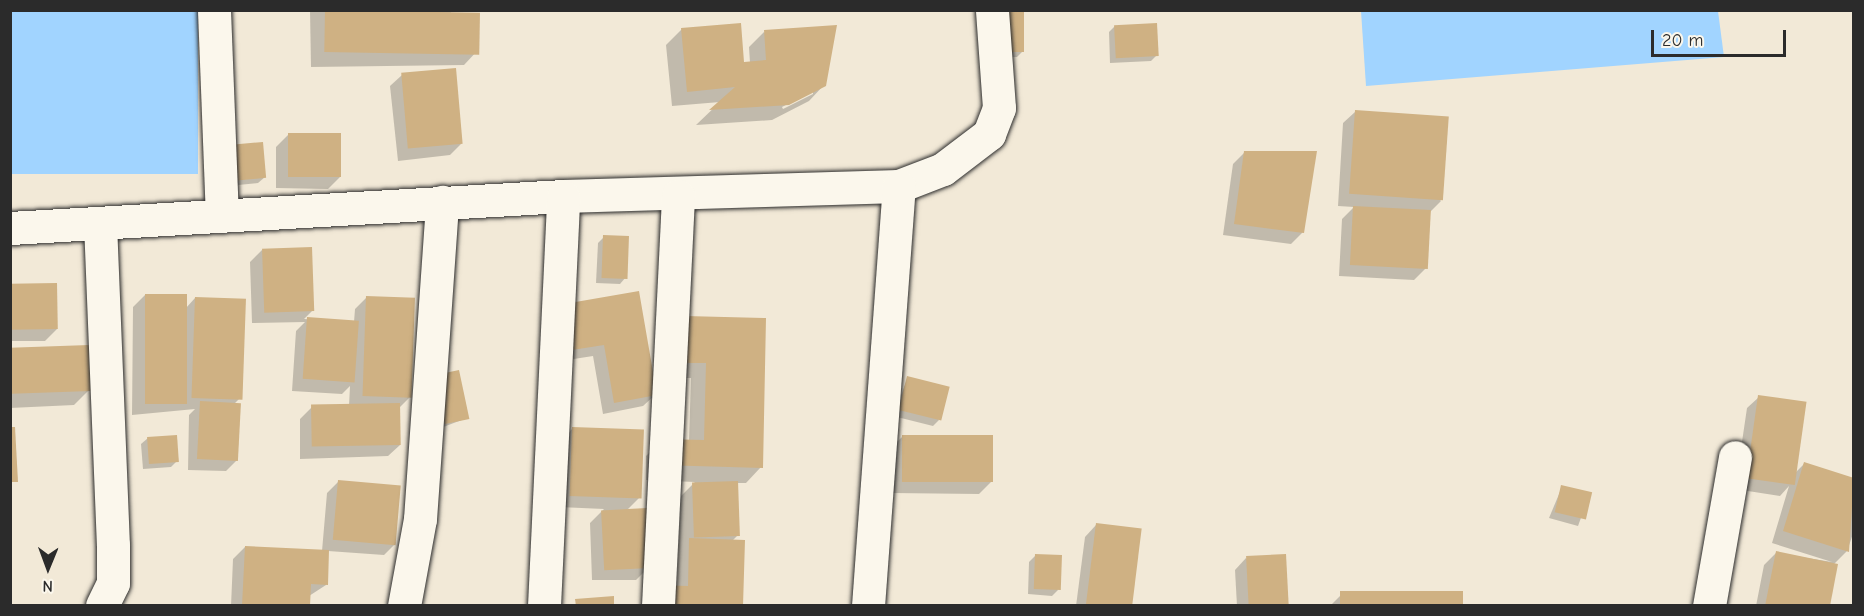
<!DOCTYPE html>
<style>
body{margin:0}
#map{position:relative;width:1864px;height:616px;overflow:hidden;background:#f2e9d7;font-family:"Comic Neue",sans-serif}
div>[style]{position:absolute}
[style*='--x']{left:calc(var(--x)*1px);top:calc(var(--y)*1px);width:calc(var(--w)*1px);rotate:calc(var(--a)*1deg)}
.water>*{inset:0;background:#a1d4ff;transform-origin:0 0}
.shadow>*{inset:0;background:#0003}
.building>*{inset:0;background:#cfb183;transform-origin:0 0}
.roads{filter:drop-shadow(0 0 2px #2b2b2b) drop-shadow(0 0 2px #2b2b2b)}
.street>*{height:33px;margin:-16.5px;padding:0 16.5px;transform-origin:16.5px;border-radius:16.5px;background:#fbf7ec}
span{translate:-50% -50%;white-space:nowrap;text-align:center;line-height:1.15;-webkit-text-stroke:4.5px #fbf7ec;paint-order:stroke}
.frame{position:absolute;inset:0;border:12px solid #2b2b2b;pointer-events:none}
.north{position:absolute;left:18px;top:538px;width:60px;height:60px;-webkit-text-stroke:4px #fbf7ec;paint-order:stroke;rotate:181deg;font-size:16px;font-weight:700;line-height:24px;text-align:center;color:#2b2b2b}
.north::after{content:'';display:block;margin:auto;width:21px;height:27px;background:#2b2b2b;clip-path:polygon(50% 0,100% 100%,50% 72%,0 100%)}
.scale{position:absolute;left:1651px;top:30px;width:135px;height:27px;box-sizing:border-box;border:3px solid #2b2b2b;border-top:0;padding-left:8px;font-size:18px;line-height:21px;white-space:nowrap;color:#2b2b2b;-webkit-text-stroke:4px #fbf7ec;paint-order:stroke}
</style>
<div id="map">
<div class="water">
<div style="left:10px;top:11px;width:188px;height:163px"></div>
<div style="clip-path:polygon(1361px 11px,1718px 11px,1724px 57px,1366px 86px)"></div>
</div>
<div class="shadow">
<div style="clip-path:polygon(310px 10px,449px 10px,479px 49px,464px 65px,311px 67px)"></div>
<div style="clip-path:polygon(1006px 11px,1023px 51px,1017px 57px,1000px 57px)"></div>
<div style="clip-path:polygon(1115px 26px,1157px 55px,1151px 61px,1110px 63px,1109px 32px)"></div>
<div style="clip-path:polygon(evenodd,682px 29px,742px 64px,750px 63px,749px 47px,764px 32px,824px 85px,809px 101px,772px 120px,696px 125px,720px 102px,672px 106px,666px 45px,682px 29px,813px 91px,813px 94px,783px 109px,782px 107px,813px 91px)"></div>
<div style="clip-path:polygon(402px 75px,462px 143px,450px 155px,398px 161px,390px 86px)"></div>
<div style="clip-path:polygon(1355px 112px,1441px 201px,1430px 212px,1426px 268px,1414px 280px,1339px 276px,1342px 219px,1354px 207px,1338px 206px,1343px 123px)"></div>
<div style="clip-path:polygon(288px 135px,340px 177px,328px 189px,276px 188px,276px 147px)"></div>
<div style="clip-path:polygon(226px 152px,265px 177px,258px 183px,228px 186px)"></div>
<div style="clip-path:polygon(1245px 152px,1303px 232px,1291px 244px,1223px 235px,1233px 164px)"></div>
<div style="clip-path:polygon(604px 237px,626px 277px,620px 284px,596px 283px,598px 243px)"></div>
<div style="clip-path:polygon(262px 250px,313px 310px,304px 319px,354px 322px,355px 309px,366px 298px,409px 398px,398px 409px,400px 445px,388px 456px,300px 459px,300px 419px,312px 407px,349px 406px,350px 386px,342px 394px,292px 391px,296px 331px,305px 322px,252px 323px,250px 262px)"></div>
<div style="clip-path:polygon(10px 286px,57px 329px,45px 341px,10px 341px)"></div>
<div style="clip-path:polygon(145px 295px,186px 308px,195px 298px,239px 399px,234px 404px,238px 459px,226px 471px,188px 470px,189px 415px,195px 409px,132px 415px,133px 307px)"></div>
<div style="clip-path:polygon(565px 305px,655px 395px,643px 406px,603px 414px,593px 356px,561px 361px)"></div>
<div style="clip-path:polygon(686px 317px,761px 467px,746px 483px,736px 483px,738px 535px,732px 541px,742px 606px,677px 587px,681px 496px,695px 482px,646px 480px,646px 456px,662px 440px,689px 441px,691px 378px,669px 378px)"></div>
<div style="clip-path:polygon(10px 350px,89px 390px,74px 405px,10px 408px)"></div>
<div style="clip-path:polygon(458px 372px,467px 418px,438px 429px)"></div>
<div style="clip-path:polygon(908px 377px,939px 420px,933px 426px,893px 416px)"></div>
<div style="clip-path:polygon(1759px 397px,1793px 475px,1804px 464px,1854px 479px,1854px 531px,1847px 551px,1834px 564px,1828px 606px,1756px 606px,1764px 565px,1776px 553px,1832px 562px,1772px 543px,1789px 486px,1780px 496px,1735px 489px,1747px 408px)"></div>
<div style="clip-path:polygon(573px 428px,640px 497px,627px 510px,648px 568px,636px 580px,592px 580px,590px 523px,604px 509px,559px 507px,561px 440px)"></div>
<div style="clip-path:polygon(903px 436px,991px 482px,979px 494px,891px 493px,891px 448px)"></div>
<div style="clip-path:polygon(148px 438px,177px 461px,171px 467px,143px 469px,141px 444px)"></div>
<div style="clip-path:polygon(338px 482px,396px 543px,384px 555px,328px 551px,326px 585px,309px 596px,309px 606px,231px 606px,233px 559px,245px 547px,322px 551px,327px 493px)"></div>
<div style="clip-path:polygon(1562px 487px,1590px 493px,1578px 526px,1549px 518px)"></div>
<div style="clip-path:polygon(1096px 525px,1131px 606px,1076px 606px,1085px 537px)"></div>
<div style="clip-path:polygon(1035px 556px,1058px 590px,1052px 596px,1028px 594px,1029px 562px)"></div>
<div style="clip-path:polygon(1246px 558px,1288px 606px,1237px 606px,1235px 570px)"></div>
<div style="clip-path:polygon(1341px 595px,1462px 606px,1330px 606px)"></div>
</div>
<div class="building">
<div style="left:325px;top:10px;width:155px;height:42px;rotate:1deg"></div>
<div style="left:1006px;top:10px;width:18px;height:42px"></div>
<div style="clip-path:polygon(741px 23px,744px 62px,766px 60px,764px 30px,837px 25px,826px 86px,789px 105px,709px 110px,735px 87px,687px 92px,681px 28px)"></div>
<div style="left:1157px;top:23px;width:33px;height:43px;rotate:87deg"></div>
<div style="left:456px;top:68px;width:76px;height:55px;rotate:85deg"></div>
<div style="left:1355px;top:110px;width:94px;height:84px;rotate:4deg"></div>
<div style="left:341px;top:133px;width:44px;height:53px;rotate:90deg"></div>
<div style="left:263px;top:142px;width:36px;height:32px;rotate:85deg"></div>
<div style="clip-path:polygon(1244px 151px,1317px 151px,1304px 233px,1234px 224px)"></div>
<div style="left:1353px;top:206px;width:78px;height:59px;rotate:3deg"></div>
<div style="left:603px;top:235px;width:26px;height:43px;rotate:2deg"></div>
<div style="left:312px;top:247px;width:64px;height:50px;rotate:88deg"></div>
<div style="left:57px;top:283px;width:46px;height:47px;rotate:89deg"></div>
<div style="clip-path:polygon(639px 291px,657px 395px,614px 403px,604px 345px,572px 350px,564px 304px)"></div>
<div style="left:145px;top:294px;width:42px;height:110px"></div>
<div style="left:366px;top:296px;width:49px;height:100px;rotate:2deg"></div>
<div style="left:195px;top:297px;width:51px;height:101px;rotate:2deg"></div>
<div style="clip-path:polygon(685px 316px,766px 318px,763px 468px,660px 465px,661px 439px,704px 440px,706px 363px,684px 363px)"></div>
<div style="left:307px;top:317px;width:52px;height:62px;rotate:4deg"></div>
<div style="left:89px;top:345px;width:46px;height:79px;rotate:88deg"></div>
<div style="left:459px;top:370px;width:50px;height:25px;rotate:78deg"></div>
<div style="left:907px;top:376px;width:44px;height:35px;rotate:14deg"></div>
<div style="left:1758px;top:395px;width:49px;height:84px;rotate:8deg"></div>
<div style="left:200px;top:401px;width:41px;height:58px;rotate:3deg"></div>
<div style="left:400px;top:403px;width:42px;height:89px;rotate:89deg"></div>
<div style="clip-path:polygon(10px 427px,15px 427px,18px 482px,10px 482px)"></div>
<div style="left:572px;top:427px;width:72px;height:69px;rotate:2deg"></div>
<div style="left:177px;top:435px;width:27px;height:30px;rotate:86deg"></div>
<div style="left:902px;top:435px;width:91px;height:47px"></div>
<div style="clip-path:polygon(1804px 462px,1854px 478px,1849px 552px,1783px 531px)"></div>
<div style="left:338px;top:480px;width:63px;height:60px;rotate:5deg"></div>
<div style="left:738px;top:481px;width:55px;height:46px;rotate:88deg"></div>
<div style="left:1561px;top:485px;width:32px;height:28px;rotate:13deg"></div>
<div style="left:647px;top:508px;width:60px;height:46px;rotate:87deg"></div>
<div style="left:1096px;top:523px;width:46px;height:84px;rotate:7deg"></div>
<div style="clip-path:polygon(689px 538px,745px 540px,743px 606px,654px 606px,654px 585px,688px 586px)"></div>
<div style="clip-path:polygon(245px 546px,329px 550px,328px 585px,311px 584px,310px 606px,242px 606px)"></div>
<div style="clip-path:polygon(1776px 551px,1838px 564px,1830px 606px,1765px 606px)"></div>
<div style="left:1035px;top:554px;width:27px;height:35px;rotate:2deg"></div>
<div style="left:1286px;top:554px;width:52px;height:40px;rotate:87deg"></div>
<div style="left:1463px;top:591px;width:15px;height:123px;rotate:90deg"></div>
<div style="clip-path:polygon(614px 596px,614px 606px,576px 606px,575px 599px)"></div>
</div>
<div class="roads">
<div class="street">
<div style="--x:214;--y:10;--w:206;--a:87.8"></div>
<div style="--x:100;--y:223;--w:322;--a:87.7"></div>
<div style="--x:113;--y:545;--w:38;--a:90"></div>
<div style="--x:113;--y:583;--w:25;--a:116"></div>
<div style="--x:10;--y:228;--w:554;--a:-3.31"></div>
<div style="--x:563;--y:196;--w:336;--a:-1.7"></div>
<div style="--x:899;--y:186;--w:47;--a:-21.1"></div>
<div style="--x:943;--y:169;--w:58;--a:-37.3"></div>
<div style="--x:989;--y:134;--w:28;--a:-69"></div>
<div style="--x:999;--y:108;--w:98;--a:-94.1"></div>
<div style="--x:404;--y:606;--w:88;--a:-79.6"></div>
<div style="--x:420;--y:519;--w:318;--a:-86"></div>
<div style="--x:544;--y:606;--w:410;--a:-87.3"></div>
<div style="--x:658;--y:606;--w:411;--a:-87.2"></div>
<div style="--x:868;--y:606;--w:421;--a:-85.8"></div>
<div style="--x:1709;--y:606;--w:151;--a:-80.1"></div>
</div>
</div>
<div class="frame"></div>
<div class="north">N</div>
<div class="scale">20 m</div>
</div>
